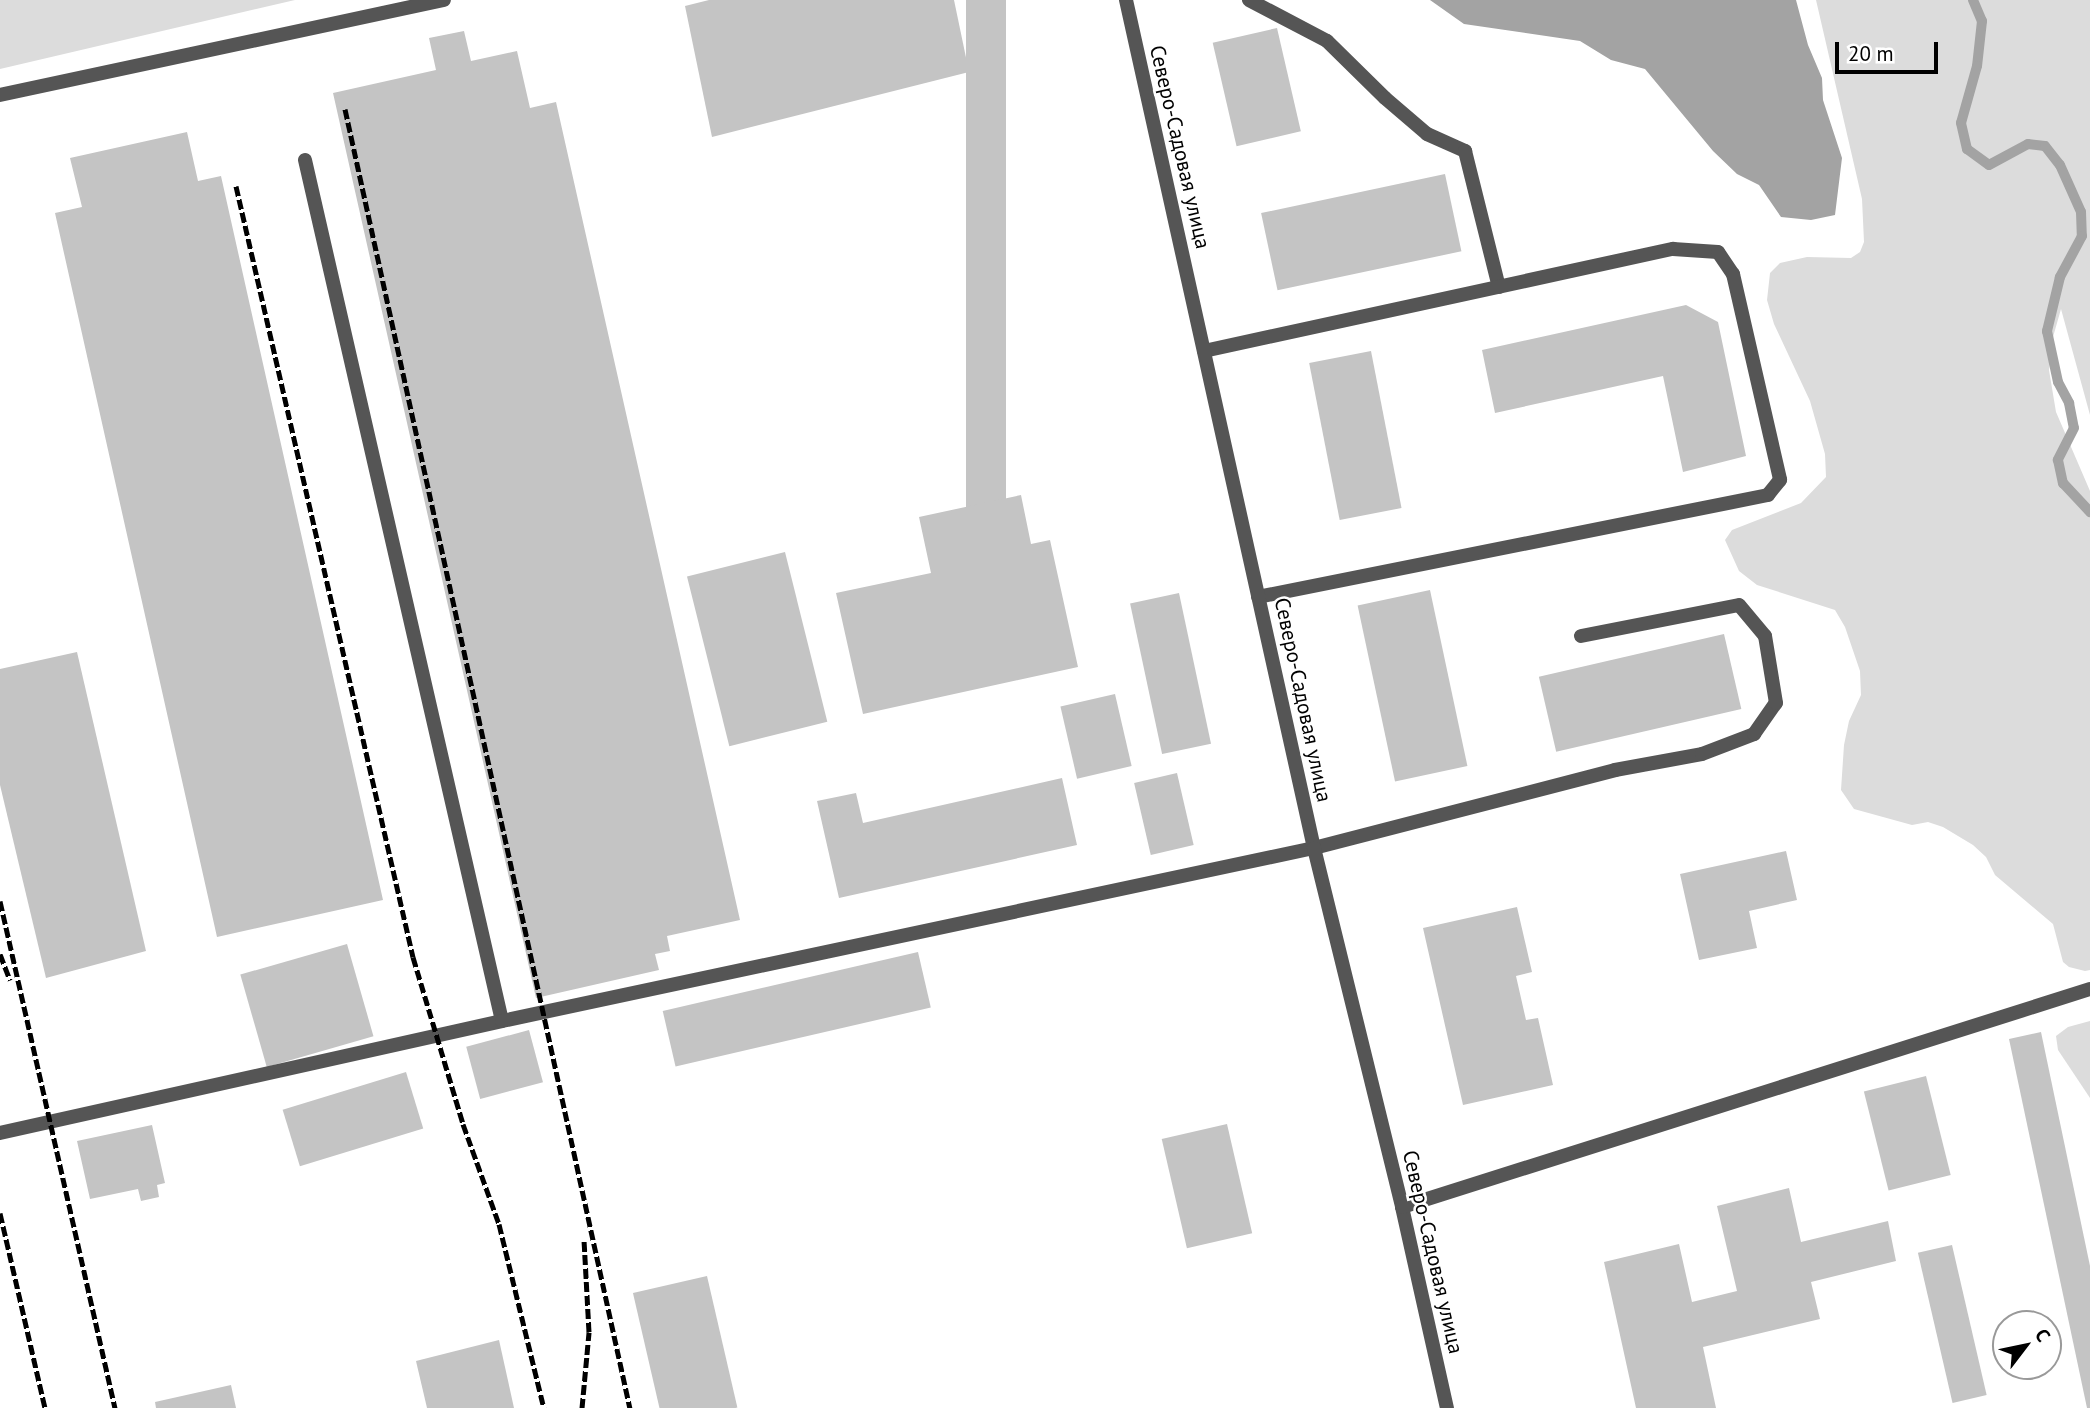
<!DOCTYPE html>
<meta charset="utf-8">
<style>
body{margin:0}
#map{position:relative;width:2090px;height:1408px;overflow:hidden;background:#fff;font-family:"PT Sans",sans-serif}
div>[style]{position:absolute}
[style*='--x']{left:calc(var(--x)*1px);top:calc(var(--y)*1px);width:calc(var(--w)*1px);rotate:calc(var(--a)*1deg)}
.green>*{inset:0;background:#dcdcdc}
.water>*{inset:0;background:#a3a3a3}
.stream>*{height:10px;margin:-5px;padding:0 5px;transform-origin:5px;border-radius:5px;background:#a3a3a3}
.building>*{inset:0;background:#c4c4c4;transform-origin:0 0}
.service>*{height:14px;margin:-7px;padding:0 7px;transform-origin:7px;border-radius:7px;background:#555}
.minor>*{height:14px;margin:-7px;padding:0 7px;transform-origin:7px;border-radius:7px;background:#555}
.rail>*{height:5px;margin-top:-2.5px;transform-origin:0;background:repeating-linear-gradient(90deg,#000 0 10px,transparent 0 13.5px)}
span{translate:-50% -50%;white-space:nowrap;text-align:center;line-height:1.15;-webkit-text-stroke:5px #fff;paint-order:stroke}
.street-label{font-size:21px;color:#000}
.north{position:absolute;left:1992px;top:1310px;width:70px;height:70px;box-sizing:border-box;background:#fff;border:2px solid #999;border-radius:50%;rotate:58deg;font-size:19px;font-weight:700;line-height:28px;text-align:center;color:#000}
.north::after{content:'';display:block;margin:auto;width:24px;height:32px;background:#000;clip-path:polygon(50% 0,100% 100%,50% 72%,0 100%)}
.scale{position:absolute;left:1835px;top:42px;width:103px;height:32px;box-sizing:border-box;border:4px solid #000;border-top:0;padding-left:9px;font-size:21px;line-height:24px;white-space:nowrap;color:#000;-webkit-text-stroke:5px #fff;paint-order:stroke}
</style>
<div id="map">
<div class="green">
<div style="clip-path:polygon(0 0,295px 0,0 69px)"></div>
<div style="clip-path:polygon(1816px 0,2090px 0,2090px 415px,2061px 309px,2053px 337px,2049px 370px,2056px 412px,2090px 491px,2090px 970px,2085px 971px,2069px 967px,2063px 962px,2053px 924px,1995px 875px,1986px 857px,1973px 845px,1943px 827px,1928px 822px,1912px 825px,1854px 809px,1841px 790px,1844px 745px,1849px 721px,1861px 695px,1860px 671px,1845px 627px,1835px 610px,1757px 585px,1739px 571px,1725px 540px,1732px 530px,1801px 503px,1826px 477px,1825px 454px,1810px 401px,1774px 324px,1767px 300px,1770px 273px,1780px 263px,1807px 257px,1851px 258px,1860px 252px,1864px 242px,1862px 199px)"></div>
<div style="clip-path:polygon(2090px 1021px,2090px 1098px,2058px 1050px,2056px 1036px,2068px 1027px)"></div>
</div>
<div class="water">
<div style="clip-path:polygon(1430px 0,1796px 0,1808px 45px,1822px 78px,1823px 100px,1842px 158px,1835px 215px,1811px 220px,1781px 217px,1759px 185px,1737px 174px,1713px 151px,1645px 69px,1611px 60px,1580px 41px,1464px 24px)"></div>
</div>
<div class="stream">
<div style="--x:1973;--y:0;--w:23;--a:67"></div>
<div style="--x:1982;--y:21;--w:45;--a:96.3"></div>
<div style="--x:1977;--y:66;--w:59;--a:105.7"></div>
<div style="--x:1961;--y:123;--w:27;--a:77"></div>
<div style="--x:1967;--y:149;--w:27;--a:36"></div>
<div style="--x:1989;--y:165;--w:44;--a:-28.3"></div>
<div style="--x:2028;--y:144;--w:17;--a:7"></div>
<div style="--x:2045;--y:146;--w:24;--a:52"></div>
<div style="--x:2060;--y:165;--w:51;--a:65.9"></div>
<div style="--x:2081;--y:212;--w:24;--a:88"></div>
<div style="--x:2082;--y:236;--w:47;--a:118.2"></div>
<div style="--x:2060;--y:277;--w:56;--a:103.5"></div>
<div style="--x:2047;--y:331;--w:52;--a:77.8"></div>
<div style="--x:2058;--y:382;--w:24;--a:62"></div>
<div style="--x:2069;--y:403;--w:25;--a:79"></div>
<div style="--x:2074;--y:428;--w:36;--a:117"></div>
<div style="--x:2058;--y:460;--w:24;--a:78"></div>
<div style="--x:2063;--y:483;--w:40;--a:47"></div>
</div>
<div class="building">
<div style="clip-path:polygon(709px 0,954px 0,969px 72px,712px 137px,685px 6px)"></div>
<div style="left:966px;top:0;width:40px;height:558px"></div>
<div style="left:1277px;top:28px;width:106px;height:66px;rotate:77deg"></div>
<div style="clip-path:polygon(464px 31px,471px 61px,517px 51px,530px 108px,556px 102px,740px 920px,667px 936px,670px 951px,655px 954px,659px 970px,536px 998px,333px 93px,436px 70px,429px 38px)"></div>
<div style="clip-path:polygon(187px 132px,198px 181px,221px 176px,383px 900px,217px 937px,55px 213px,82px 207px,70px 158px)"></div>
<div style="left:1445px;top:174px;width:79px;height:188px;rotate:78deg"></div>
<div style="clip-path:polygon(1686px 305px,1718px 322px,1746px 456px,1683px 472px,1663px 376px,1495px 413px,1482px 350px)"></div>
<div style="left:1371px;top:351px;width:160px;height:63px;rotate:79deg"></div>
<div style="clip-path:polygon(1021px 495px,1031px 544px,1050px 540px,1078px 667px,863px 714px,836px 593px,931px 573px,919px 517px)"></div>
<div style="left:785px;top:552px;width:175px;height:101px;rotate:76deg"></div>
<div style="left:1430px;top:590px;width:180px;height:74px;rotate:78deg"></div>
<div style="left:1179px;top:593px;width:154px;height:50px;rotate:78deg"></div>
<div style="left:1724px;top:634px;width:77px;height:190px;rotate:77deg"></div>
<div style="clip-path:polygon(77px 652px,146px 951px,46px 978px,0 785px,0 669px)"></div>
<div style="left:1115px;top:694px;width:74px;height:56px;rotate:77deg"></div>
<div style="left:1177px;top:773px;width:74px;height:44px;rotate:77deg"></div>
<div style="clip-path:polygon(1062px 778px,1077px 845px,839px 898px,817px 801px,856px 793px,863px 823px)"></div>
<div style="clip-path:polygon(1786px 851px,1797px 900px,1749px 911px,1757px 948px,1699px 960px,1680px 874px)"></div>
<div style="clip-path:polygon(1517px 907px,1532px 972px,1516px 976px,1526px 1020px,1538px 1018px,1553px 1085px,1463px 1105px,1423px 928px)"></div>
<div style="left:347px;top:944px;width:96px;height:111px;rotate:74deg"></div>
<div style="left:918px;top:952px;width:57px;height:262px;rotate:77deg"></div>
<div style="left:529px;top:1030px;width:54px;height:65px;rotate:75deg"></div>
<div style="clip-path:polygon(2041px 1032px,2090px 1266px,2090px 1408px,2087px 1408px,2009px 1039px)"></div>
<div style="left:406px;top:1072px;width:59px;height:129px;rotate:73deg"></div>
<div style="left:1926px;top:1076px;width:102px;height:64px;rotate:76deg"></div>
<div style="left:1227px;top:1124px;width:112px;height:67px;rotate:77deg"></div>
<div style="clip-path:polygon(152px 1125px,165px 1183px,157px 1185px,159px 1197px,141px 1201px,138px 1189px,90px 1199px,77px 1141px)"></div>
<div style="clip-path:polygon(1789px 1188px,1801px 1242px,1888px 1221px,1896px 1261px,1811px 1282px,1820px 1319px,1703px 1347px,1716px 1408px,1636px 1408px,1604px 1262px,1679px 1244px,1692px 1302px,1737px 1291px,1717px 1206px)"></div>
<div style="left:1952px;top:1245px;width:154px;height:35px;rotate:77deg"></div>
<div style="left:707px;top:1276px;width:135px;height:76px;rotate:77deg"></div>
<div style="clip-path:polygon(499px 1340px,514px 1408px,427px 1408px,416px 1361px)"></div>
<div style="clip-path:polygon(231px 1385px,236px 1408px,156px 1408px,155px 1402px)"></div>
</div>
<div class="service">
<div style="--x:1249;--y:0;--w:88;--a:27.7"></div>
<div style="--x:1327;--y:41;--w:81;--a:44.5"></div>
<div style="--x:1385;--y:98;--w:55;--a:40.6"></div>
<div style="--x:1427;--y:134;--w:42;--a:24.1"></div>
<div style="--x:1465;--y:151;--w:140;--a:76"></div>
<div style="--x:305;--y:160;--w:883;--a:77.11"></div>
<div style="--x:1204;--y:351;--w:480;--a:-12.3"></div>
<div style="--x:1673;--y:249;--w:45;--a:3.8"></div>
<div style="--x:1718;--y:252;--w:27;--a:56"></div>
<div style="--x:1733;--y:274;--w:211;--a:77.1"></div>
<div style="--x:1780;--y:480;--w:19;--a:129"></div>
<div style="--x:1768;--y:495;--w:520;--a:168.69"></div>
<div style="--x:0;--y:1133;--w:514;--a:-12.58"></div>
<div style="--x:502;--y:1021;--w:830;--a:-12.03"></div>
<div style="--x:1314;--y:848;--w:311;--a:-14.5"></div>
<div style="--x:1615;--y:770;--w:88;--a:-10.4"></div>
<div style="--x:1702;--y:754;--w:56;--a:-21"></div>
<div style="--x:1754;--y:734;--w:38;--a:-55"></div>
<div style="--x:1776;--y:703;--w:68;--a:-99.3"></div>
<div style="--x:1765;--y:636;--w:40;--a:-130"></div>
<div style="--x:1739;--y:605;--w:161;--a:168.9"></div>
</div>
<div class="minor">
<div style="--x:1126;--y:0;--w:869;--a:77.5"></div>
<div style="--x:1314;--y:848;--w:370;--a:76.2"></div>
<div style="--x:1402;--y:1207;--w:206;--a:77.4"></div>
<div style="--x:0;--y:95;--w:454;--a:-12.1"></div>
<div style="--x:1402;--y:1207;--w:722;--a:-17.58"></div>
</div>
<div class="rail">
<div style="--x:345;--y:109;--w:1330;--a:77.63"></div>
<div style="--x:236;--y:186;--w:791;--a:77.07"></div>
<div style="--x:413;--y:957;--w:174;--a:73.3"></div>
<div style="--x:463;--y:1124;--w:106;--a:70.2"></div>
<div style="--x:499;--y:1224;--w:189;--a:76.3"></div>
<div style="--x:0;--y:901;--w:520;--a:77.22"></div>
<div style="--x:0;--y:954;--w:28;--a:69"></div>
<div style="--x:0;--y:1213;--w:200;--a:77"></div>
<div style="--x:582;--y:1408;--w:76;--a:-84.7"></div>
<div style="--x:589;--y:1332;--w:91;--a:-93.1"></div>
</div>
<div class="street-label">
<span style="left:1180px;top:147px;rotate:77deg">Северо-Садовая улица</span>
<span style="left:1303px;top:700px;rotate:78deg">Северо-Садовая улица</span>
<span style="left:1433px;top:1252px;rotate:77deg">Северо-Садовая улица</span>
</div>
<div class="north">С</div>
<div class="scale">20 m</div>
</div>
